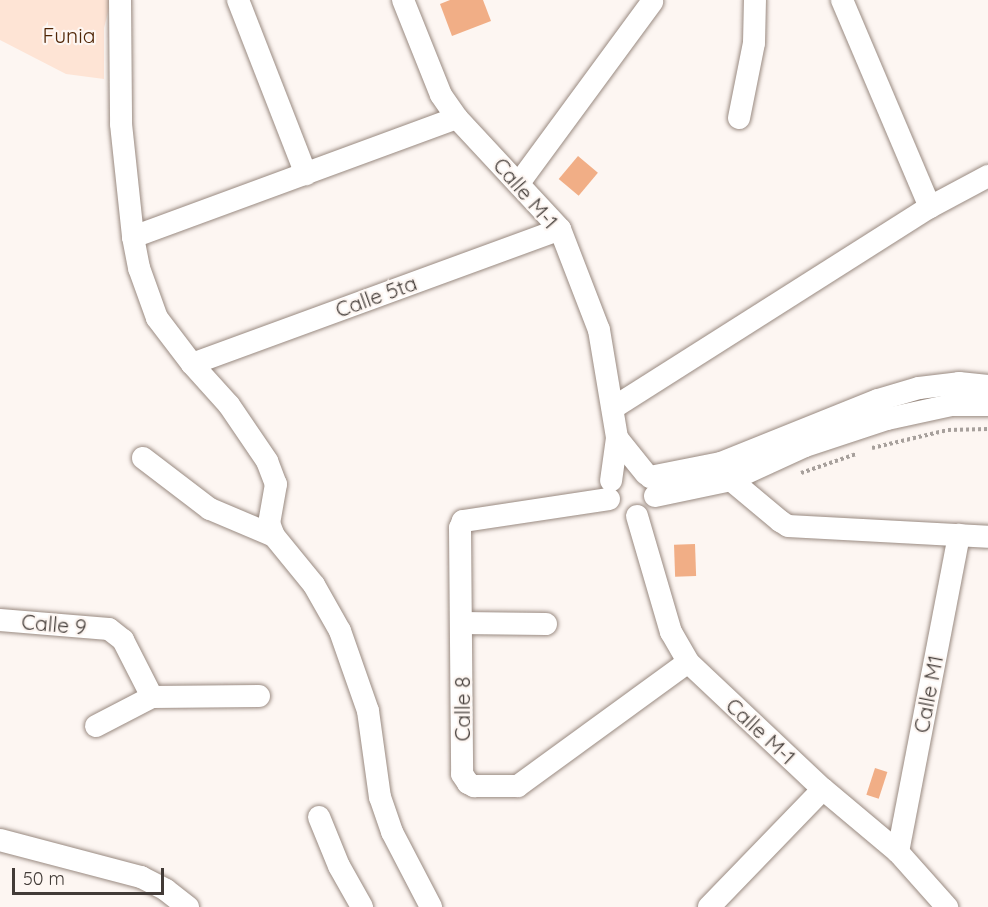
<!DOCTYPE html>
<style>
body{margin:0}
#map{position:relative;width:988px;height:907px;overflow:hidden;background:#fdf6f2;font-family:Quicksand,sans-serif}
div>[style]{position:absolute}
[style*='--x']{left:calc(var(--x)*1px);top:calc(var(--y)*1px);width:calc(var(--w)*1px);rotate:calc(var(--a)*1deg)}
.green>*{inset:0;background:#fee4d5}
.building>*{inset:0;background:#f1ae86;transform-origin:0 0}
.path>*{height:4px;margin-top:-2px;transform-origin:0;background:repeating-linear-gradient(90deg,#a7a09c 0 3px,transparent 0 6px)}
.roads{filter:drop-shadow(0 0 2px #998a81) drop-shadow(0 0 2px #998a81)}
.minor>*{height:22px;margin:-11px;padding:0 11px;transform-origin:11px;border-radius:11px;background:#fff}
span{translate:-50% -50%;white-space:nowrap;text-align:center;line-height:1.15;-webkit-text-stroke:4.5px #fdf6f2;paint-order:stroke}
.park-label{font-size:21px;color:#502607}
.street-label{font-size:21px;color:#423b37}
.scale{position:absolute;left:12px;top:868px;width:152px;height:27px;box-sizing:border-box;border:3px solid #423b37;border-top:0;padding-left:8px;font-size:18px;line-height:21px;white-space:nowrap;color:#423b37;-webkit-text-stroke:4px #fdf6f2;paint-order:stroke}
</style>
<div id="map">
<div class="green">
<div style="clip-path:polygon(0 0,111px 0,104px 28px,104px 79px,66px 74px,0 40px)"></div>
</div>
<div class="building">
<div style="clip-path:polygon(450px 0,483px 0,491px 21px,452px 36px,440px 4px)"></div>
<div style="left:578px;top:156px;width:26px;height:30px;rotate:40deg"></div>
<div style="left:695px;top:544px;width:32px;height:21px;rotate:88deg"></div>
<div style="left:875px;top:768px;width:13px;height:28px;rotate:18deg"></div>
</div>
<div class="path">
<div style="--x:872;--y:448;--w:78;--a:-13.3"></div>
<div style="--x:948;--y:430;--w:40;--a:-1.4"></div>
<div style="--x:801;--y:473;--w:58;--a:-19.1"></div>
</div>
<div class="roads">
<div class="minor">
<div style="--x:120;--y:0;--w:124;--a:89.5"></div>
<div style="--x:121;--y:124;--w:114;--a:83.9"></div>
<div style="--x:133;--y:237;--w:32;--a:79"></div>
<div style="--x:139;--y:268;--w:53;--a:70.2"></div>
<div style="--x:157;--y:318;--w:58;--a:52.7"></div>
<div style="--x:192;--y:364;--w:55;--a:47.9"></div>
<div style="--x:229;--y:405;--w:68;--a:55.8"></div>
<div style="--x:267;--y:461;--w:25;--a:69"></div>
<div style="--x:276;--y:484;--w:40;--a:100"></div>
<div style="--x:269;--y:523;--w:14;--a:69"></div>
<div style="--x:274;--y:536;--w:63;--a:50.8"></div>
<div style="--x:314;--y:585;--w:53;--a:60.5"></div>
<div style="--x:340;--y:631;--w:85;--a:70.7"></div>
<div style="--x:368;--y:711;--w:87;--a:82.1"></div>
<div style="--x:380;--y:797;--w:37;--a:71"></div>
<div style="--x:392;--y:832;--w:85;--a:62.5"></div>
<div style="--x:238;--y:0;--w:187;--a:68.7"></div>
<div style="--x:403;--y:0;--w:102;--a:68.2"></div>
<div style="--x:441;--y:95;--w:28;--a:55"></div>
<div style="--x:457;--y:118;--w:151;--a:47.1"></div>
<div style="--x:560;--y:229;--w:108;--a:68.9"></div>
<div style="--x:599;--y:330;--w:109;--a:80.5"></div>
<div style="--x:617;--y:438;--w:43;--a:97.9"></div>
<div style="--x:842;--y:0;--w:225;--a:67"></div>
<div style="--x:739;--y:118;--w:76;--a:-78.7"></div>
<div style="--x:754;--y:43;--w:43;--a:-88.7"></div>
<div style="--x:519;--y:183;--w:225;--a:-53.7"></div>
<div style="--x:133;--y:237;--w:345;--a:-20.2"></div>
<div style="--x:192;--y:364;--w:392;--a:-20.1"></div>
<div style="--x:613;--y:408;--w:375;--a:-32.4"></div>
<div style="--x:930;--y:207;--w:66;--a:-28.1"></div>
<div style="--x:617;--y:438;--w:46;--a:51.1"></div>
<div style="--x:143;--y:458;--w:84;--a:37.3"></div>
<div style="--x:210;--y:509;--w:69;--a:22.9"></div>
<div style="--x:650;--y:477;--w:72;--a:-11.2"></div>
<div style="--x:721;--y:463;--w:169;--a:-21.9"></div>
<div style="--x:878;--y:400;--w:43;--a:-16.3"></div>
<div style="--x:919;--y:388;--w:40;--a:-7.1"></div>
<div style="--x:959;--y:383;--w:29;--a:6"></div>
<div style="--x:731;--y:480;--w:64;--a:39.9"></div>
<div style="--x:780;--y:521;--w:9;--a:32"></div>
<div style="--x:788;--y:526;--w:200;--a:3.1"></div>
<div style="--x:655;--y:496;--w:78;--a:-11.9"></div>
<div style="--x:731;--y:480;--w:81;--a:-24.7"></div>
<div style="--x:805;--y:446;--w:86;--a:-18.2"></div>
<div style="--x:887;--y:419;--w:66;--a:-12.3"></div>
<div style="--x:951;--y:405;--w:37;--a:0"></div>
<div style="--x:609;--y:499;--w:148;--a:171.4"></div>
<div style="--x:463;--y:521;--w:8;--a:113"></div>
<div style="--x:460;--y:528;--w:246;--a:89.5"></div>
<div style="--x:462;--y:774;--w:11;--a:56"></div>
<div style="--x:468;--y:783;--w:7;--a:27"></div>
<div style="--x:474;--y:786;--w:44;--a:0"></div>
<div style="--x:518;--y:786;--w:210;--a:-36.1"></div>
<div style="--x:637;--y:516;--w:121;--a:73.7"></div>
<div style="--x:671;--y:632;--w:34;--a:60"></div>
<div style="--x:688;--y:662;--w:185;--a:43.3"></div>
<div style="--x:823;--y:789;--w:98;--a:40"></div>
<div style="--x:898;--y:852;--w:74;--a:48.3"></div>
<div style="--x:0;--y:620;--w:109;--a:4.7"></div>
<div style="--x:109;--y:629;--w:18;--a:38"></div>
<div style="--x:123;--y:640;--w:64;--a:63"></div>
<div style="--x:152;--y:697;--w:107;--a:-0.5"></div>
<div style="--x:461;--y:623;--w:85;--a:0.7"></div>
<div style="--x:96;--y:726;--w:63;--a:-27.4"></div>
<div style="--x:319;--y:817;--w:53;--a:67.8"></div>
<div style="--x:339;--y:866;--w:47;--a:60.7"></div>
<div style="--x:0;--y:840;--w:146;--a:14.7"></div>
<div style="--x:141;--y:877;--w:28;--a:27"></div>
<div style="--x:166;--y:890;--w:28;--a:38"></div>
<div style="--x:898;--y:852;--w:323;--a:-79.1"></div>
<div style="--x:709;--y:907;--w:164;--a:-46"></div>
</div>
</div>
<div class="park-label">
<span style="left:69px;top:35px">Funia</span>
</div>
<div class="street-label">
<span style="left:526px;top:193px;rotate:49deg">Calle M-1</span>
<span style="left:376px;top:296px;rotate:-20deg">Calle 5ta</span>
<span style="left:54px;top:624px;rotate:5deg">Calle 9</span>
<span style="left:928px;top:694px;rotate:-79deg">Calle M1</span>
<span style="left:462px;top:709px;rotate:-90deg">Calle 8</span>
<span style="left:761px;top:731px;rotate:43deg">Calle M-1</span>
</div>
<div class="scale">50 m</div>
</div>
